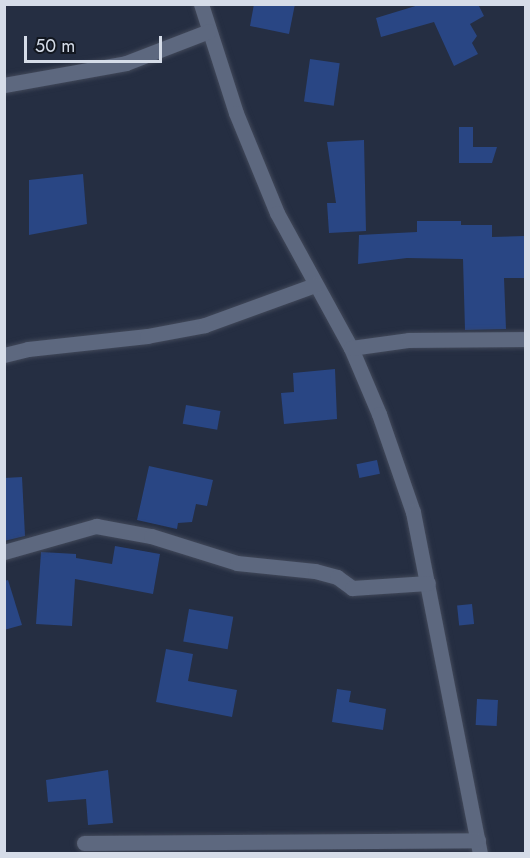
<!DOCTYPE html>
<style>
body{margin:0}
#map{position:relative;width:530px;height:858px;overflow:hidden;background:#252e42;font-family:Jost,sans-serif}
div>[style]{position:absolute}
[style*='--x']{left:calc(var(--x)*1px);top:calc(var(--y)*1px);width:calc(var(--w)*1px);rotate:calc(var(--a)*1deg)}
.building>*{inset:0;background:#294684;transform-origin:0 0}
.roads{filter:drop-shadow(0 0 2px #42495a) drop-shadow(0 0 2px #42495a)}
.minor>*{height:15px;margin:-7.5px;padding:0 7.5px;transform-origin:7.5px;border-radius:7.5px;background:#5d687f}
span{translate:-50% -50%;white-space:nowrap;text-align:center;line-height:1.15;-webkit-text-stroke:6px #121720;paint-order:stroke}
.frame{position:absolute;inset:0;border:6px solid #d5dce8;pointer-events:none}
.scale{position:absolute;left:24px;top:36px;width:138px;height:27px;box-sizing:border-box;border:3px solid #d5dce8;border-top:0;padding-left:8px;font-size:18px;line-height:21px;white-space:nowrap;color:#d5dce8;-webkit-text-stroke:4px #121720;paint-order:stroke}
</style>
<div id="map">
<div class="building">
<div style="clip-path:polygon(254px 4px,295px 4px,289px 34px,250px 26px)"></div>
<div style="clip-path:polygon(422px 4px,478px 4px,484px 16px,470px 24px,477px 36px,472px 43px,478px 54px,454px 66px,434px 22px,381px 37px,376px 18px)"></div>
<div style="left:310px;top:59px;width:30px;height:43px;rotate:8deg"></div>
<div style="clip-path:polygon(459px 127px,473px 127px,473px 147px,497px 147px,492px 163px,459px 163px)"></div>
<div style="clip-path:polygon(364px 140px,366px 231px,329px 233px,327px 203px,336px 203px,327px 142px)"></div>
<div style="clip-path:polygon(83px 174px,87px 224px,29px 235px,29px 180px)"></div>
<div style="clip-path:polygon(417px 221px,461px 221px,461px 225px,492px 225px,492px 237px,525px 236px,525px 278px,504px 278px,506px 329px,465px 330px,463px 259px,407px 258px,358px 264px,359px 235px,417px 232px)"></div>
<div style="clip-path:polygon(335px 369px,337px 419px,284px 424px,281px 393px,294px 392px,293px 373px)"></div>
<div style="left:186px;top:405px;width:35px;height:19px;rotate:10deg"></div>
<div style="left:377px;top:460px;width:14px;height:21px;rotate:78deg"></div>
<div style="clip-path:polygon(149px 466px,213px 480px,207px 506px,196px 504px,192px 522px,178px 523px,177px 529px,137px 520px)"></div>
<div style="clip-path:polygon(22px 477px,25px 536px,4px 541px,4px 478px)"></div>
<div style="clip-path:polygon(115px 546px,160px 554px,153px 594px,75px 579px,72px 626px,36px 624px,41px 552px,76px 554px,76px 558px,112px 564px)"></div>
<div style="clip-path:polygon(8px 580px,22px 625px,4px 630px,4px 581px)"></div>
<div style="left:472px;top:604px;width:20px;height:15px;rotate:84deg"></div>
<div style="left:189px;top:609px;width:45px;height:33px;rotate:10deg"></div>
<div style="clip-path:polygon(166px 649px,193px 654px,188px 681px,237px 690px,232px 717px,156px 702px)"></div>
<div style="clip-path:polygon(337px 689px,351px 691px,349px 702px,386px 709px,383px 730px,332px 722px)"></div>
<div style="left:477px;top:699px;width:21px;height:26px;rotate:3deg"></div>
<div style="clip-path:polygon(108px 770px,113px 823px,88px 825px,86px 799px,48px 802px,46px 780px)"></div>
</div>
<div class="roads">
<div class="minor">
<div style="--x:201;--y:4;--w:114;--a:72.2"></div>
<div style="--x:236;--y:113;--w:108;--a:67.7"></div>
<div style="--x:277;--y:213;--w:154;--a:61.3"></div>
<div style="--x:351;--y:348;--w:72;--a:67"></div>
<div style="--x:379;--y:414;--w:104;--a:70.9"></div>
<div style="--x:413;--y:512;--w:349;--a:78.9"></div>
<div style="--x:4;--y:85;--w:124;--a:-10.2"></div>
<div style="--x:126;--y:63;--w:89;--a:-21.1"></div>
<div style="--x:351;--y:348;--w:59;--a:-7.9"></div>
<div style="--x:409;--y:340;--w:117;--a:-0.5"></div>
<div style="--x:4;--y:355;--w:25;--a:-14"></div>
<div style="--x:28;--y:349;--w:120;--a:-6.2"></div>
<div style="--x:147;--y:336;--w:59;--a:-10.7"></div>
<div style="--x:205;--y:325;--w:117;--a:-20"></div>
<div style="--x:4;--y:552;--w:96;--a:-15.8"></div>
<div style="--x:96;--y:526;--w:56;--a:10.3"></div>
<div style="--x:151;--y:536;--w:90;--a:17.4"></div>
<div style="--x:237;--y:563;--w:78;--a:5.9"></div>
<div style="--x:315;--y:571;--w:23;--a:15"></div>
<div style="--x:337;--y:577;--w:19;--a:36"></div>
<div style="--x:352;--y:588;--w:76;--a:-3.8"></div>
<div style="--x:84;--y:843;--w:394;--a:-0.4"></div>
</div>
</div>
<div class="frame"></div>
<div class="scale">50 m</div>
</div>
